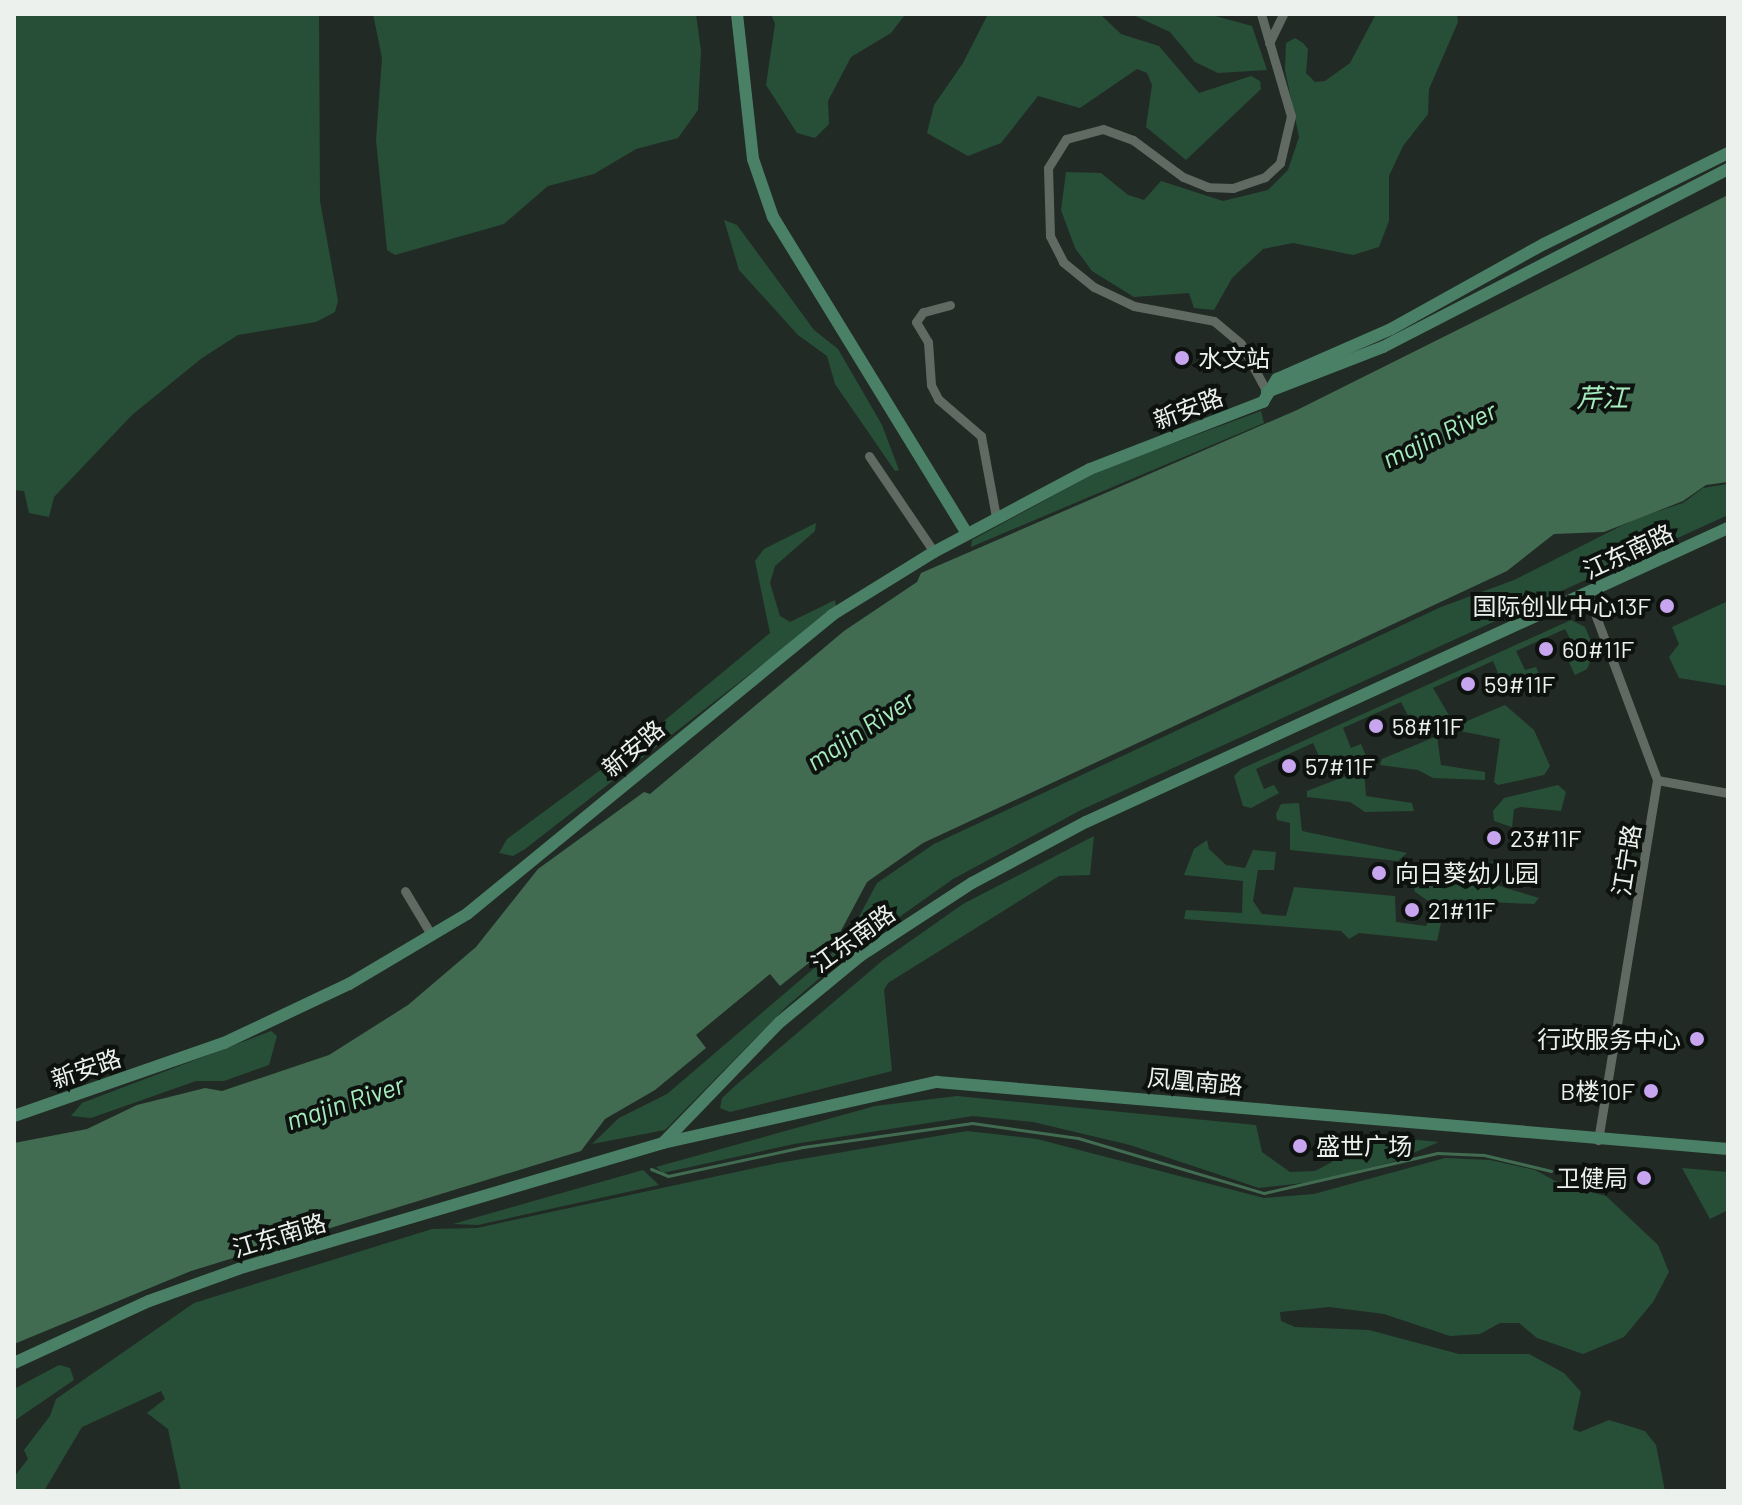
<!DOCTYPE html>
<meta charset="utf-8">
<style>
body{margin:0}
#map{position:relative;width:1742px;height:1505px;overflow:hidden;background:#222a25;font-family:Barlow,"Noto Sans SC",sans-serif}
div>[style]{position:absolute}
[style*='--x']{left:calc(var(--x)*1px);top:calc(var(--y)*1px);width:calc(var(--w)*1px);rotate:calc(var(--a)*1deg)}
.green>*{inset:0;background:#274f37}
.water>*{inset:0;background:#416c51}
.stream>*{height:3px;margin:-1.5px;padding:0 1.5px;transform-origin:1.5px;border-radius:1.5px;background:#416c51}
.street>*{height:9px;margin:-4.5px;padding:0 4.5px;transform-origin:4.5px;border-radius:4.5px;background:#606962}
.secondary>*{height:12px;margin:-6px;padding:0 6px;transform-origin:6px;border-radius:6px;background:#4a8166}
.dots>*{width:22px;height:22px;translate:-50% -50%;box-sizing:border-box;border:4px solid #0e120f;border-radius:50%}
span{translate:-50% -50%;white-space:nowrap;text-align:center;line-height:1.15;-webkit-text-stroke:8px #0e120f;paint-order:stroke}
.poi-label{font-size:24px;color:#ecf1ed}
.left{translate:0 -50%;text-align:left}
.right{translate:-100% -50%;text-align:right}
.street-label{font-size:24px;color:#ecf1ed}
.water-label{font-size:26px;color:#a6ecbf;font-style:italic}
.frame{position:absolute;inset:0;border:16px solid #ecf1ed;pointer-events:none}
</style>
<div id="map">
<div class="green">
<div style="clip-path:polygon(14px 14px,319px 14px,320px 201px,338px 301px,335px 312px,316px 322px,238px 335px,202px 358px,132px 415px,54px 497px,49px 517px,29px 513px,24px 491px,14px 490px)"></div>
<div style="clip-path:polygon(373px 14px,696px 14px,701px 51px,698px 110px,678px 138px,636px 149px,594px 174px,548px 186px,504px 224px,395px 255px,387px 250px,376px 140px,382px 58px)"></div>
<div style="clip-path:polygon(771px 14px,904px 14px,904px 16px,891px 33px,851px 57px,828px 101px,829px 124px,815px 138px,797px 133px,766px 85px,775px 24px)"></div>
<div style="clip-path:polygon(988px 14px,1100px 14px,1121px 34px,1159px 46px,1199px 93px,1251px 76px,1260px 81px,1261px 89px,1186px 160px,1146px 127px,1152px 85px,1147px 73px,1137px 69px,1080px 108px,1038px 96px,1001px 143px,968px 156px,927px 133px,934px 105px,963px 63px)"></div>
<div style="clip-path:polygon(1131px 14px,1208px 14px,1252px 26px,1267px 70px,1218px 73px,1195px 62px,1170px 32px)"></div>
<div style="clip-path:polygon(1376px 14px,1457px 14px,1458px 22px,1429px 89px,1428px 114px,1403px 146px,1389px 176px,1389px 221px,1379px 247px,1353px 255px,1293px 243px,1263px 249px,1232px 278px,1214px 310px,1194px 308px,1189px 293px,1134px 297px,1092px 271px,1075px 248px,1061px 210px,1066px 172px,1101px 173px,1128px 195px,1144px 200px,1161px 181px,1223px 201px,1268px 190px,1288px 170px,1299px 137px,1285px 70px,1286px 43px,1295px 38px,1303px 43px,1308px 49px,1306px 73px,1315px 82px,1325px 81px,1350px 63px)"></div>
<div style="clip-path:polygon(724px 220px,737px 225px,814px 330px,838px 349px,882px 425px,899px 470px,895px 471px,835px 384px,827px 356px,798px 335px,739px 270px)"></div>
<div style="clip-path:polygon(1261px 411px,1264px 423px,971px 547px,972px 540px,1101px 470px)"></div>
<div style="clip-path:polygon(1728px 484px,1728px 515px,1081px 810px,953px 879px,850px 952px,786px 1007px,665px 1130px,592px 1144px,619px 1118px,667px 1094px,846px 941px,877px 883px,934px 844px,1441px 607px,1514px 580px,1637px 518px,1683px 503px,1703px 488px)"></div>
<div style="clip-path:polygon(816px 523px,815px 531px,775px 566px,770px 583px,780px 616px,790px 622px,835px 600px,836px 607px,525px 849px,513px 856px,499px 853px,507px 839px,641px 740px,770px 633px,755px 561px,764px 549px)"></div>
<div style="clip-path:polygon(1728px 601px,1728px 686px,1679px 678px,1669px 657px,1679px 644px,1672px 627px)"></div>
<div style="clip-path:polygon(1571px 620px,1585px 627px,1595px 651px,1587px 669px,1575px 675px,1565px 654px,1575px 648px,1565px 629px,1516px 651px,1525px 670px,1536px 667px,1540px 676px,1506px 692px,1493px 661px,1433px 688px,1450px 717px,1417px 733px,1401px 702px,1343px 728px,1351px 748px,1361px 744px,1366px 756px,1327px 774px,1313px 743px,1256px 769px,1264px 789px,1274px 785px,1279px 793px,1251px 808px,1243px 806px,1234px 776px,1241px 769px)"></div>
<div style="clip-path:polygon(1505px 705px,1534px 730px,1550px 766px,1544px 775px,1498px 785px,1494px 782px,1500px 739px,1460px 731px,1460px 724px)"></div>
<div style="clip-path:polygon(1437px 736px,1441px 765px,1485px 772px,1485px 780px,1433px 778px,1418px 770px,1380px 765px,1382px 759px)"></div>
<div style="clip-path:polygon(1364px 769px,1366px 796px,1412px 803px,1414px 811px,1365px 812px,1350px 802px,1307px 797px,1307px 791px)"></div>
<div style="clip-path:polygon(1558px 785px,1566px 792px,1561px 811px,1521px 807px,1514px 809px,1512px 827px,1494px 821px,1493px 811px,1504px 798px)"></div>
<div style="clip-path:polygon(1299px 803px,1302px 831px,1407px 853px,1398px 861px,1290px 850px,1290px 823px,1277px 820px,1276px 814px,1281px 804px)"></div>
<div style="clip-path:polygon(1094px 836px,1090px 875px,1059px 876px,888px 983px,884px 990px,892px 1071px,730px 1112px,720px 1108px,722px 1098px,736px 1085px,882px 961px,963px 904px)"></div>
<div style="clip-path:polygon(1207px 840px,1209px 849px,1226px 865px,1245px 868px,1253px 850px,1276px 852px,1274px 870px,1258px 870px,1253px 901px,1262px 914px,1286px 916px,1294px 887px,1395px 896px,1396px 922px,1426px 926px,1432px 912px,1428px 901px,1414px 891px,1417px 880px,1476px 885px,1480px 871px,1493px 861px,1499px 886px,1539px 898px,1534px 904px,1446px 900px,1437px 941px,1359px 933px,1349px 939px,1341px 931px,1184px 919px,1186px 910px,1242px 913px,1243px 881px,1184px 875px,1194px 849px)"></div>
<div style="clip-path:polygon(271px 1031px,277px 1036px,269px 1065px,224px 1081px,196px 1081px,91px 1118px,71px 1116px,82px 1103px)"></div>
<div style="clip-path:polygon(957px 1096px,1256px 1125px,1262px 1152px,1290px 1172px,1315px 1171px,1332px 1162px,1344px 1133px,1439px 1142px,1392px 1162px,1313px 1182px,1259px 1188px,1130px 1145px,1033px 1122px,973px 1116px,794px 1144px,663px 1173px,656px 1167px,875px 1106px)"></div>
<div style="clip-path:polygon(967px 1131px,1037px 1139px,1264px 1198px,1314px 1194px,1445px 1158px,1490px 1160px,1535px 1170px,1561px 1184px,1606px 1196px,1658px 1245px,1669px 1272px,1653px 1302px,1624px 1337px,1583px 1354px,1537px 1338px,1519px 1323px,1500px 1323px,1480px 1334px,1450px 1336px,1384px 1314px,1329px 1307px,1280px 1312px,1281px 1321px,1295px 1327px,1369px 1330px,1459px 1354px,1529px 1354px,1564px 1373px,1581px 1392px,1573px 1429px,1580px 1432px,1609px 1420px,1645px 1431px,1656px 1445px,1665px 1491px,181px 1491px,168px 1429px,147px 1413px,165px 1399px,161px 1391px,82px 1427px,44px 1491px,14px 1491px,14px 1477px,28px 1459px,24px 1450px,50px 1416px,56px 1399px,194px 1303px,432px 1229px,477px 1228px,778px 1163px)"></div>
<div style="clip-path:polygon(1682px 1168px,1728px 1172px,1728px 1210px,1710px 1219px)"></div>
<div style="clip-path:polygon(643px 1170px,659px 1185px,478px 1225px,453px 1224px)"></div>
<div style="clip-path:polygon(59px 1365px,70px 1368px,74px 1380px,14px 1421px,14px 1389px)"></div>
</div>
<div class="water">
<div style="clip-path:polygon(1728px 195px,1728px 482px,1706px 485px,1683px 501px,1604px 532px,1554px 534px,1507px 571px,923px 843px,867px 882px,835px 942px,780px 986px,770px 974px,696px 1035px,706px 1048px,655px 1090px,605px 1119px,581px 1151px,191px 1271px,14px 1344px,14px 1143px,87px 1129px,137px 1105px,205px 1088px,222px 1091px,329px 1055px,408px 1005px,476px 947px,538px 869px,644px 792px,650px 794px,844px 631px,917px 582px,921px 573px,1297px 410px)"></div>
</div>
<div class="stream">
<div style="--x:651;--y:1169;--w:18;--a:22"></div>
<div style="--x:668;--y:1176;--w:138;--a:-12.1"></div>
<div style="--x:803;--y:1147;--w:171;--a:-8.1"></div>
<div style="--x:972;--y:1123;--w:107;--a:8.1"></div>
<div style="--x:1078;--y:1138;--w:194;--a:16.5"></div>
<div style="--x:1264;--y:1193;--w:178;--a:-13"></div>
<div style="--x:1437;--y:1153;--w:47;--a:2.4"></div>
<div style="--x:1484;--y:1155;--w:69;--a:13.4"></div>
</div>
<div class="street">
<div style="--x:1261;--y:14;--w:106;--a:73.6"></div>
<div style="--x:1291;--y:116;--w:48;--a:103.2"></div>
<div style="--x:1280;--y:163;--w:21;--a:137"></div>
<div style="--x:1265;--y:177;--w:34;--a:161"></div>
<div style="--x:1233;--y:188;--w:25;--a:-178"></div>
<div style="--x:1208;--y:187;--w:27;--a:-158"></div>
<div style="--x:1183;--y:177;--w:62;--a:-143.5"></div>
<div style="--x:1133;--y:140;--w:32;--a:-160"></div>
<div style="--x:1103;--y:129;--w:38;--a:165"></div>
<div style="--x:1066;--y:139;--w:34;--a:122"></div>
<div style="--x:1048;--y:168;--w:68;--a:88.3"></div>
<div style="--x:1050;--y:236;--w:29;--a:63"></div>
<div style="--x:1063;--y:262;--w:40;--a:39"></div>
<div style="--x:1094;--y:287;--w:44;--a:25.4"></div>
<div style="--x:1134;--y:306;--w:81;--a:10.6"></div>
<div style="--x:1214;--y:321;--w:35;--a:40"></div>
<div style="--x:1241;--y:344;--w:55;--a:61.6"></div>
<div style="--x:1269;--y:43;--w:32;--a:-64"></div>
<div style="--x:950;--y:305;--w:28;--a:165"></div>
<div style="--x:923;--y:312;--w:12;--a:125"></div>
<div style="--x:916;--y:322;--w:23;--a:59"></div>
<div style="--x:928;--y:342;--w:43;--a:86"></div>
<div style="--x:931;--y:385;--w:16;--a:63"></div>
<div style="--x:938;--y:399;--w:57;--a:40.7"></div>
<div style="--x:981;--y:436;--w:82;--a:79.5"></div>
<div style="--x:869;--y:456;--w:116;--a:55.9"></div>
<div style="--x:1588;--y:595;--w:197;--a:69.5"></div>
<div style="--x:1657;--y:780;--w:365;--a:99.3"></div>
<div style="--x:1657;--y:780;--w:72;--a:10.4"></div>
<div style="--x:405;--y:891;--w:52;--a:59"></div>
</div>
<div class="secondary">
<div style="--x:737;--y:14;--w:146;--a:83.7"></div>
<div style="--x:753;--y:159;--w:61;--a:71"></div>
<div style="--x:773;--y:217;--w:371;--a:58.5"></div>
<div style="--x:1267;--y:392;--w:124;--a:-21.2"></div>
<div style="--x:1383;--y:347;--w:388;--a:-27.3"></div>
<div style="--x:14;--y:1116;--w:222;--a:-19.2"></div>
<div style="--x:224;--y:1043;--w:138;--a:-25.3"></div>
<div style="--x:349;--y:984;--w:137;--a:-30.7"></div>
<div style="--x:467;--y:914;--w:472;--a:-39.3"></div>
<div style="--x:832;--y:615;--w:120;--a:-31.7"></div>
<div style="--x:934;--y:552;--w:177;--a:-28"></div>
<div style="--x:1090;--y:469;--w:186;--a:-21.2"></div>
<div style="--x:1263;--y:402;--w:27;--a:-59"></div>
<div style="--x:1277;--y:379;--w:124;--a:-23.7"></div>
<div style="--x:1391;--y:329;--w:175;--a:-29.1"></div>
<div style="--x:1544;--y:244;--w:205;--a:-26.3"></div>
<div style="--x:663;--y:1143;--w:168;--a:-46"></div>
<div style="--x:780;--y:1022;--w:104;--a:-39.5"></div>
<div style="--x:860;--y:956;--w:134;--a:-33.1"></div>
<div style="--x:972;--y:883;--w:129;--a:-28.2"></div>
<div style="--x:1086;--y:822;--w:706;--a:-24.61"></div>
<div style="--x:14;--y:1363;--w:149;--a:-24.7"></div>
<div style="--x:149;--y:1301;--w:101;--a:-19.7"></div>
<div style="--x:244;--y:1267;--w:437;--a:-16.5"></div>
<div style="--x:663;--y:1143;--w:281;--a:-12.6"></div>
<div style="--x:937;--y:1082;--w:794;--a:4.84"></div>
</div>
<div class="dots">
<div style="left:1182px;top:358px;background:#c8a5ef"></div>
<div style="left:1667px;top:606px;background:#c8a5ef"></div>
<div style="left:1546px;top:649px;background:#c8a5ef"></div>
<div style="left:1468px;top:684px;background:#c8a5ef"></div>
<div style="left:1376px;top:726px;background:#c8a5ef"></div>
<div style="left:1289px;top:766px;background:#c8a5ef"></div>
<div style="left:1494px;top:838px;background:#c8a5ef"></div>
<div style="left:1379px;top:873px;background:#c8a5ef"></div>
<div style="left:1412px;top:910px;background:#c8a5ef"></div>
<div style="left:1697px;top:1039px;background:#c8a5ef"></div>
<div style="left:1651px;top:1091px;background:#c8a5ef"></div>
<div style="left:1300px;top:1146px;background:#c8a5ef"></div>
<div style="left:1644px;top:1178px;background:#c8a5ef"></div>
</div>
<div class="poi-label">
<span class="left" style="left:1198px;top:358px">水文站</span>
<span class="right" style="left:1651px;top:606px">国际创业中心13F</span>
<span class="left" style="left:1562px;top:649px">60#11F</span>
<span class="left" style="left:1484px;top:684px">59#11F</span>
<span class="left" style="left:1392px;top:726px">58#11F</span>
<span class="left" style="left:1305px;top:766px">57#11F</span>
<span class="left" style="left:1510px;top:838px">23#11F</span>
<span class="left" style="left:1395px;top:873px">向日葵幼儿园</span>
<span class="left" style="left:1428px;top:910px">21#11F</span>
<span class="right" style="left:1681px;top:1039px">行政服务中心</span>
<span class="right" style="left:1635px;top:1091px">B楼10F</span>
<span class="left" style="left:1316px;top:1146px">盛世广场</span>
<span class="right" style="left:1628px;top:1178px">卫健局</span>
</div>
<div class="street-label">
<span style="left:1188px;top:408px;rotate:-21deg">新安路</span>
<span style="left:1628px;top:551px;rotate:-25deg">江东南路</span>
<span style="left:633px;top:748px;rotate:-40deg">新安路</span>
<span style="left:1626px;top:860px;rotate:-81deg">江宁路</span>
<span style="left:853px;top:938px;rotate:-36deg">江东南路</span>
<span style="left:86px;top:1068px;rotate:-19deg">新安路</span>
<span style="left:1195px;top:1081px;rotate:5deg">凤凰南路</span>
<span style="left:279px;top:1235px;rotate:-17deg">江东南路</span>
</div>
<div class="water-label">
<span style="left:1602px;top:397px">芹江</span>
<span style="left:1439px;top:434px;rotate:-25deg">majin River</span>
<span style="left:860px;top:730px;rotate:-33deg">majin River</span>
<span style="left:345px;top:1102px;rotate:-18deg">majin River</span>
</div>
<div class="frame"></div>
</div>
